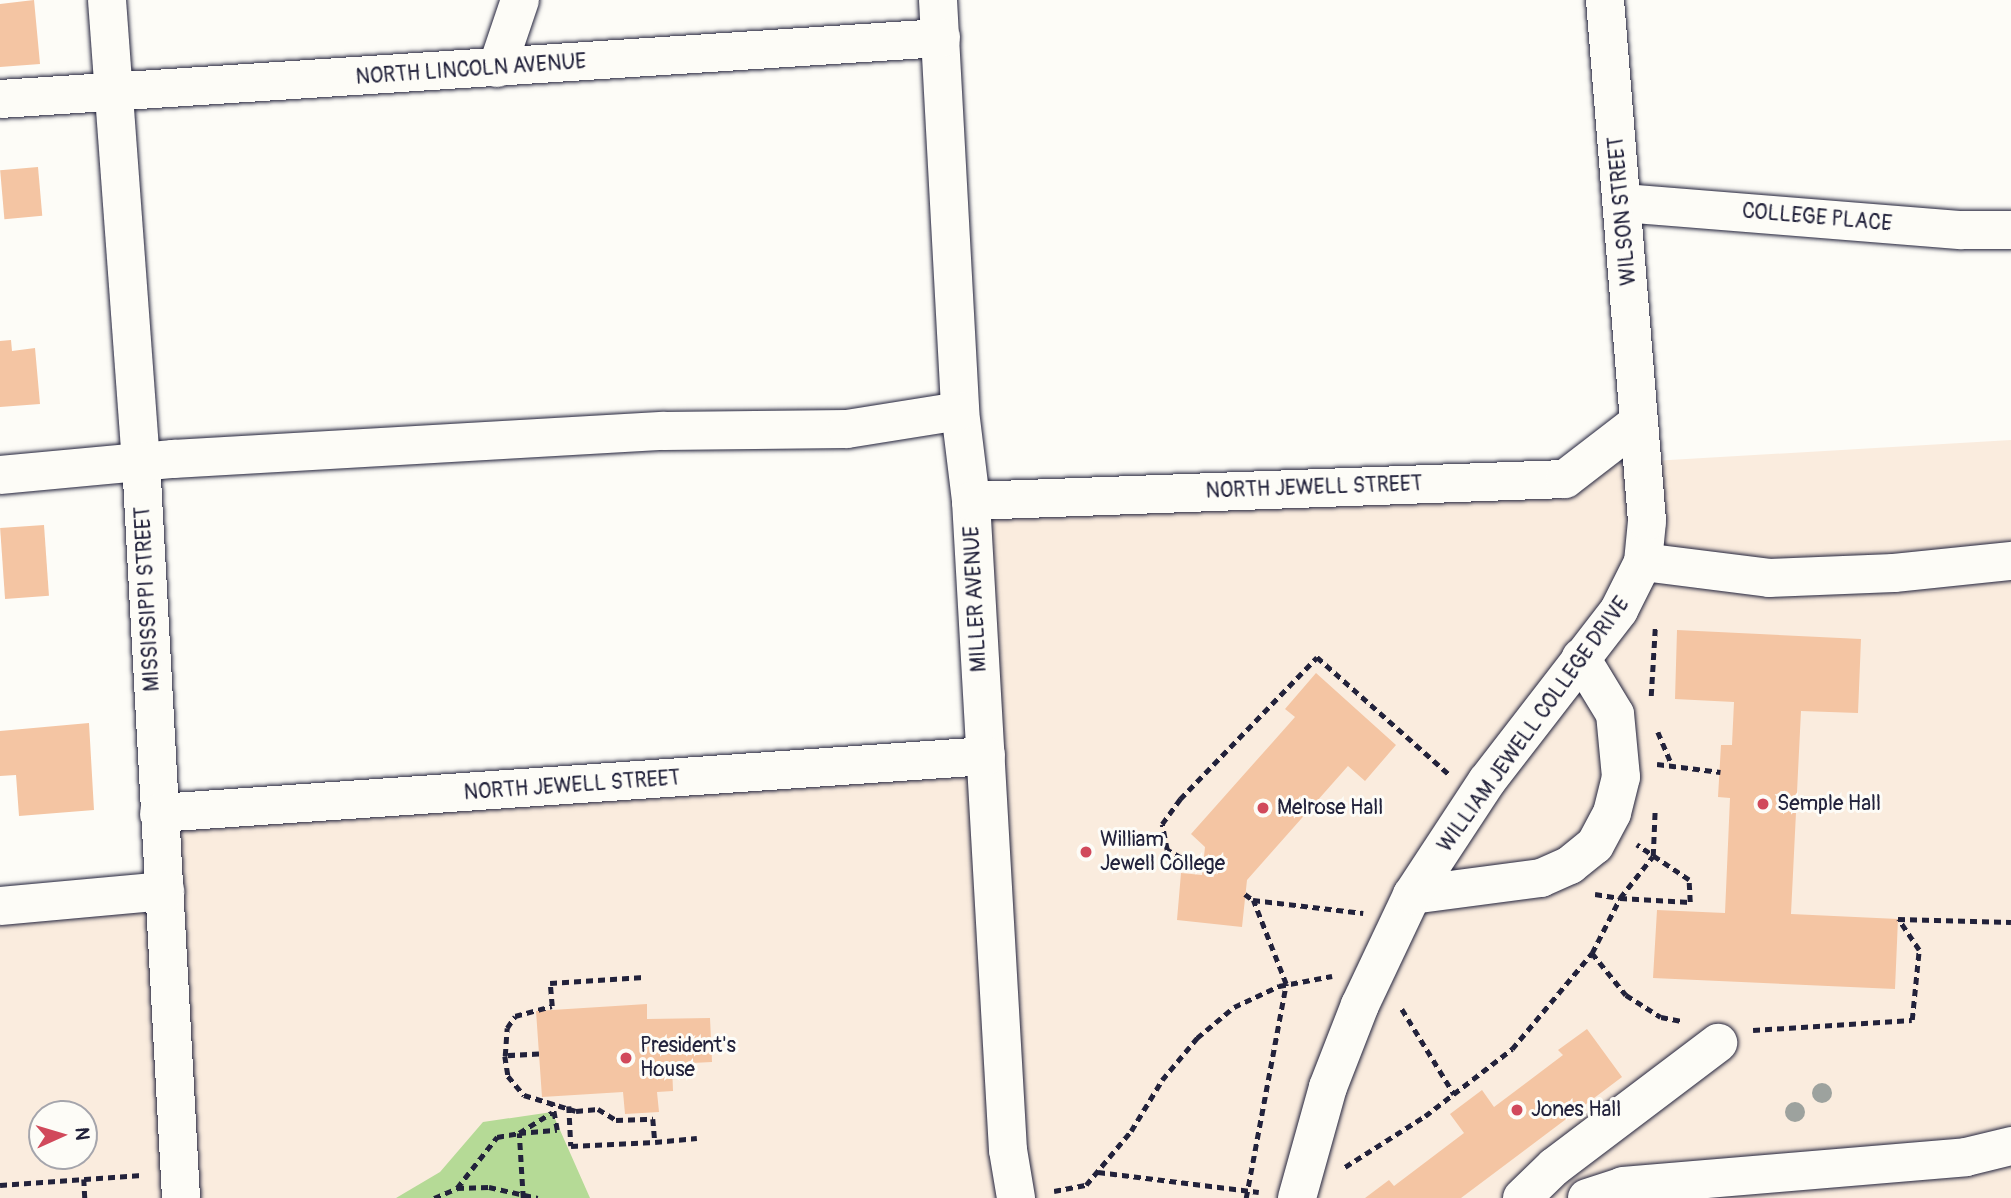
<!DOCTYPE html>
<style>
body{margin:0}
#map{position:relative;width:2011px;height:1198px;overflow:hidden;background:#fdfcf7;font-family:Pangolin,sans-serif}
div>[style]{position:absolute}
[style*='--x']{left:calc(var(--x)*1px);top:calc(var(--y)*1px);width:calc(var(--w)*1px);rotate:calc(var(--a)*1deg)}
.built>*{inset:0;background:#faecde}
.green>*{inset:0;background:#b5da96}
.building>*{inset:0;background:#f4c5a3;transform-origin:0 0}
.path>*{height:4.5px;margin-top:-2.25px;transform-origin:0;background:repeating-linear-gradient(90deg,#22223b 0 7px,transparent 0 12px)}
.roads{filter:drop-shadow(0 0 2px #22223b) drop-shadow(0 0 2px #22223b)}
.minor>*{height:38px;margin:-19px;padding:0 19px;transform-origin:19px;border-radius:19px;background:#fdfcf7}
.trees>*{width:20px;height:20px;margin:-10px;border-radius:50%;background:#9da29e}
.dots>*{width:19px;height:19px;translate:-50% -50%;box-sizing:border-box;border:4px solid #fdfcf7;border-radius:50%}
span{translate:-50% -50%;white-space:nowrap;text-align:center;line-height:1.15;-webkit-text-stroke:6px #fdfcf7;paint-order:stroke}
.street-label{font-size:21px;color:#22223b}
.poi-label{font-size:21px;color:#22223b}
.left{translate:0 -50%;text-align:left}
.north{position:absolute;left:28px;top:1100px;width:70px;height:70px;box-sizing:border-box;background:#fdfcf7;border:2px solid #a5a5ac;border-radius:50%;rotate:86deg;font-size:19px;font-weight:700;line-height:28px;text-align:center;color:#22223b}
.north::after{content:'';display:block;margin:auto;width:24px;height:32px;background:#d1495b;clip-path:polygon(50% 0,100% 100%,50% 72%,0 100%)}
</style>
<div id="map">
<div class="built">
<div style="clip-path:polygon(evenodd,2011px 440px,2011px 1198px,0 1198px,0 905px,164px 891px,159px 813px,985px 756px,971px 501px,2011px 440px,42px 1114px,84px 1114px,84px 1156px,42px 1156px,42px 1114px)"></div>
</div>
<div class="green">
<div style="clip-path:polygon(552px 1112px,590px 1198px,396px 1198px,440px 1172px,483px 1122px)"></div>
</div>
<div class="building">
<div style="clip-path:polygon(34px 0,40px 64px,0 67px,0 4px)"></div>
<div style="left:38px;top:167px;width:49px;height:38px;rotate:85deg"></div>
<div style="clip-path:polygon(11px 340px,12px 351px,35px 348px,40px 404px,0 407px,0 341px)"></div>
<div style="left:44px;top:525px;width:71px;height:44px;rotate:86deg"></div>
<div style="clip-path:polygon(1677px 630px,1861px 639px,1858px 713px,1801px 711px,1791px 914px,1898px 919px,1895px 989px,1653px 978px,1657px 910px,1725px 913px,1730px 798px,1718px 797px,1721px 745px,1732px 745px,1734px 702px,1675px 699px)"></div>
<div style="clip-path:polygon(1316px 673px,1396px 745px,1365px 781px,1348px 766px,1247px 880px,1242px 927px,1177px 920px,1181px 873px,1202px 875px,1205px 847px,1191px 834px,1295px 717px,1285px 709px)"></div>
<div style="clip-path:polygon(89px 723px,94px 810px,19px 816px,16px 775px,0 776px,0 731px)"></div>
<div style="clip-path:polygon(647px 1004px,647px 1019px,710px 1018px,712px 1062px,672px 1064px,673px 1091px,657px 1092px,659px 1112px,625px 1114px,623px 1092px,542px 1097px,536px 1011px)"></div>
<div style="clip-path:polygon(1587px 1029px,1622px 1077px,1461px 1198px,1365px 1198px,1389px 1180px,1394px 1186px,1464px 1133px,1450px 1114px,1482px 1090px,1494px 1107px,1563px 1055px,1558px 1050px)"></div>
</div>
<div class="path">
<div style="--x:1651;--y:696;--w:68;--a:-86.6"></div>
<div style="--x:1658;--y:732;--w:36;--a:67"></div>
<div style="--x:1657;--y:764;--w:64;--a:7.2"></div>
<div style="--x:1202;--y:870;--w:40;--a:-150.3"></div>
<div style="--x:1167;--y:850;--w:26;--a:-101"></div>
<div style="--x:1162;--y:824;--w:31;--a:-54"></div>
<div style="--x:1180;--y:799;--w:197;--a:-46"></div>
<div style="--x:1317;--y:657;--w:176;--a:41.6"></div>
<div style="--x:1245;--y:894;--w:10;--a:37"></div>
<div style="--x:1595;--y:894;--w:25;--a:9"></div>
<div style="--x:1620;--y:898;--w:53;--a:-51.8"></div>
<div style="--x:1653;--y:856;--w:48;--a:-87.6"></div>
<div style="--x:1592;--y:953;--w:62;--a:-63"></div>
<div style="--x:1620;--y:898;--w:70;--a:3.3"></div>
<div style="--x:1690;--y:902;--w:22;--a:-93"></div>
<div style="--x:1689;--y:880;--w:63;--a:-146.1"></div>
<div style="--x:1402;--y:1009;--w:100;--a:58.5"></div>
<div style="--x:1753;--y:1030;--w:159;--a:-3.6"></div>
<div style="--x:1912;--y:1020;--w:70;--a:-84.3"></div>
<div style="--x:1919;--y:950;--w:37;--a:-124"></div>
<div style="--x:1898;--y:919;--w:113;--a:1.5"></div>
<div style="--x:539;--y:1054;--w:34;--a:177"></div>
<div style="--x:505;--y:1056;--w:20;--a:81"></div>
<div style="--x:508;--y:1076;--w:25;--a:50"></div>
<div style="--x:524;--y:1095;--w:54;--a:17.1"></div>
<div style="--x:576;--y:1111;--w:22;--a:-5"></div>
<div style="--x:598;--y:1109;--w:21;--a:31"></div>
<div style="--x:616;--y:1120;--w:37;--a:-2"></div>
<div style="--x:653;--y:1119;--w:23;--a:85"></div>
<div style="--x:655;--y:1142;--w:42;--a:-5.4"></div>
<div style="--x:505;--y:1056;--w:28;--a:-86"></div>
<div style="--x:507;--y:1028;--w:14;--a:-56"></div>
<div style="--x:515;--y:1016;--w:38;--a:-15"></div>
<div style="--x:552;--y:1006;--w:23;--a:-95"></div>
<div style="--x:550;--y:983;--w:94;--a:-3.7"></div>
<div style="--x:569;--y:1106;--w:40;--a:87.1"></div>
<div style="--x:571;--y:1146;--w:84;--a:-2.7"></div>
<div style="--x:1345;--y:1167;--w:95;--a:-32.5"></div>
<div style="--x:1425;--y:1116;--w:110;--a:-37.6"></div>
<div style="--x:1512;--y:1049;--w:125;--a:-50.2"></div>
<div style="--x:1592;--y:953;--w:54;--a:51"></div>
<div style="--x:1626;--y:995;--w:41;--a:32.2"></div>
<div style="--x:1661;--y:1017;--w:21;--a:11"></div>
<div style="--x:1098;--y:1172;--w:162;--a:7.1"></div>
<div style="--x:84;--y:1179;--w:19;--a:87"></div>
<div style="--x:0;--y:1185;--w:142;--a:-4"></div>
<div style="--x:457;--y:1188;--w:65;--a:-51.9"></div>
<div style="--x:497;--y:1137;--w:22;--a:-10"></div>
<div style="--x:519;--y:1133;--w:39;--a:-32"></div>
<div style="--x:1054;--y:1191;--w:33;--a:-11"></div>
<div style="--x:1086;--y:1185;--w:70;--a:-50.2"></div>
<div style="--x:1131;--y:1131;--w:60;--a:-58.7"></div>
<div style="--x:1162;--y:1080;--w:55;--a:-50.2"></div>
<div style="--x:1197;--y:1038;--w:48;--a:-40"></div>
<div style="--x:1234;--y:1007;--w:50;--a:-25"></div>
<div style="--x:1279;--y:986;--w:54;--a:-10.7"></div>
<div style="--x:434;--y:1198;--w:25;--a:-23"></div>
<div style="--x:457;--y:1188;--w:32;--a:-2"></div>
<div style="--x:489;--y:1187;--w:50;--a:12.7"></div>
<div style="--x:523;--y:1198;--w:65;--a:-93.5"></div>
<div style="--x:519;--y:1133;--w:38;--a:-5"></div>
<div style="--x:557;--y:1130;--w:28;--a:-100"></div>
<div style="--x:1246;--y:1198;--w:218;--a:-79.4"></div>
<div style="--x:1286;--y:984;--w:90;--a:-111.4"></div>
<div style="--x:1253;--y:900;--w:111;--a:6.7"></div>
</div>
<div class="roads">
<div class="minor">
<div style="--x:107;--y:0;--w:462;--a:85.8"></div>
<div style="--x:141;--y:461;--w:738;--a:86.89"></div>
<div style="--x:938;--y:0;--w:412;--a:86.9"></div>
<div style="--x:960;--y:411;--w:91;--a:83"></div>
<div style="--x:971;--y:501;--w:650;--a:86.74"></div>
<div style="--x:1008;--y:1150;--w:49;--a:80.5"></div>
<div style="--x:497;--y:68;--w:72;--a:-71.3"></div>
<div style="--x:0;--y:99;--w:943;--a:-3.71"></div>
<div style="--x:1623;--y:203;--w:340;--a:4.6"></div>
<div style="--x:1962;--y:230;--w:49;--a:0"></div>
<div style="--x:0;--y:475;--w:174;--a:-5.3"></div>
<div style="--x:173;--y:459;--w:492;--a:-3.3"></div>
<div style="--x:664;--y:431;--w:183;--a:-0.6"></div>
<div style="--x:847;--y:429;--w:114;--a:-9.1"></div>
<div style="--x:971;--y:501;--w:594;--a:-2.12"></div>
<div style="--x:1565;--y:479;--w:93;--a:-37.6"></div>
<div style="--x:1643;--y:562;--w:127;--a:7.2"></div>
<div style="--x:1769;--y:578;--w:125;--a:-2.3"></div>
<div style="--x:1894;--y:573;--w:118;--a:-5.9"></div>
<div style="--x:159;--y:813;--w:829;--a:-3.94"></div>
<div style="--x:1412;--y:895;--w:130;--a:-7.5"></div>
<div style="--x:1541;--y:878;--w:32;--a:-24"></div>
<div style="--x:1570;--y:865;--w:32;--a:-39"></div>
<div style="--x:1595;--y:845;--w:36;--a:-62"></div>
<div style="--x:1612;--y:813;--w:37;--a:-76"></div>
<div style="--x:1621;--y:777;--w:63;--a:-95.4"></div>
<div style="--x:1615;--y:714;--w:66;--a:-121.3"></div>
<div style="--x:0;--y:906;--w:166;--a:-5.2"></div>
<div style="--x:1297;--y:1198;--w:115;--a:-74.4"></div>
<div style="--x:1328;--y:1087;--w:88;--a:-68.7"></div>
<div style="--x:1360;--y:1005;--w:122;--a:-64.7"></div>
<div style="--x:1412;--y:895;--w:136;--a:-56.7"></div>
<div style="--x:1487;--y:781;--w:216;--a:-52.3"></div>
<div style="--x:1619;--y:610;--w:54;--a:-63.4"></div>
<div style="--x:1643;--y:562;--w:41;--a:-84.4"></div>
<div style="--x:1647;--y:521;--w:523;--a:-94.61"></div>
<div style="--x:1522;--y:1198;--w:45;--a:-44.1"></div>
<div style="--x:1554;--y:1167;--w:206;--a:-37.1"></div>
<div style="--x:1587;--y:1198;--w:38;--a:-18"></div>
<div style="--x:1623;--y:1186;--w:344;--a:-4.8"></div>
<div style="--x:1966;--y:1157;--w:46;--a:-13.7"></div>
</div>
</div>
<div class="trees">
<div style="left:1822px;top:1093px"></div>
<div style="left:1795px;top:1112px"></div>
</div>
<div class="dots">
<div style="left:1763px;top:804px;background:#d1495b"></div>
<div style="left:1263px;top:808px;background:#d1495b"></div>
<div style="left:1086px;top:852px;background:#d1495b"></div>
<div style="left:626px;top:1058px;background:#d1495b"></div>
<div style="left:1517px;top:1110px;background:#d1495b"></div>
</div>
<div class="street-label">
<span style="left:471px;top:70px;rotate:-4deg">NORTH LINCOLN AVENUE</span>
<span style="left:1623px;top:211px;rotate:-95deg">WILSON STREET</span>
<span style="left:1817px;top:218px;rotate:5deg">COLLEGE PLACE</span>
<span style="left:1314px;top:488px;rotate:-2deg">NORTH JEWELL STREET</span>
<span style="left:148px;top:599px;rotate:-93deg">MISSISSIPPI STREET</span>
<span style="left:976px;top:599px;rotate:-93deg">MILLER AVENUE</span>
<span style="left:1534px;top:725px;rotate:-54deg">WILLIAM JEWELL COLLEGE DRIVE</span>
<span style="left:572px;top:786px;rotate:-4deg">NORTH JEWELL STREET</span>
</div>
<div class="poi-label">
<span class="left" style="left:1777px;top:804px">Semple Hall</span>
<span class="left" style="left:1277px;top:808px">Melrose Hall</span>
<span class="left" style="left:1100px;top:852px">William<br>Jewell College</span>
<span class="left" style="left:640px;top:1058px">President's<br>House</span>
<span class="left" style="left:1531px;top:1110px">Jones Hall</span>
</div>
<div class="north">N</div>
</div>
